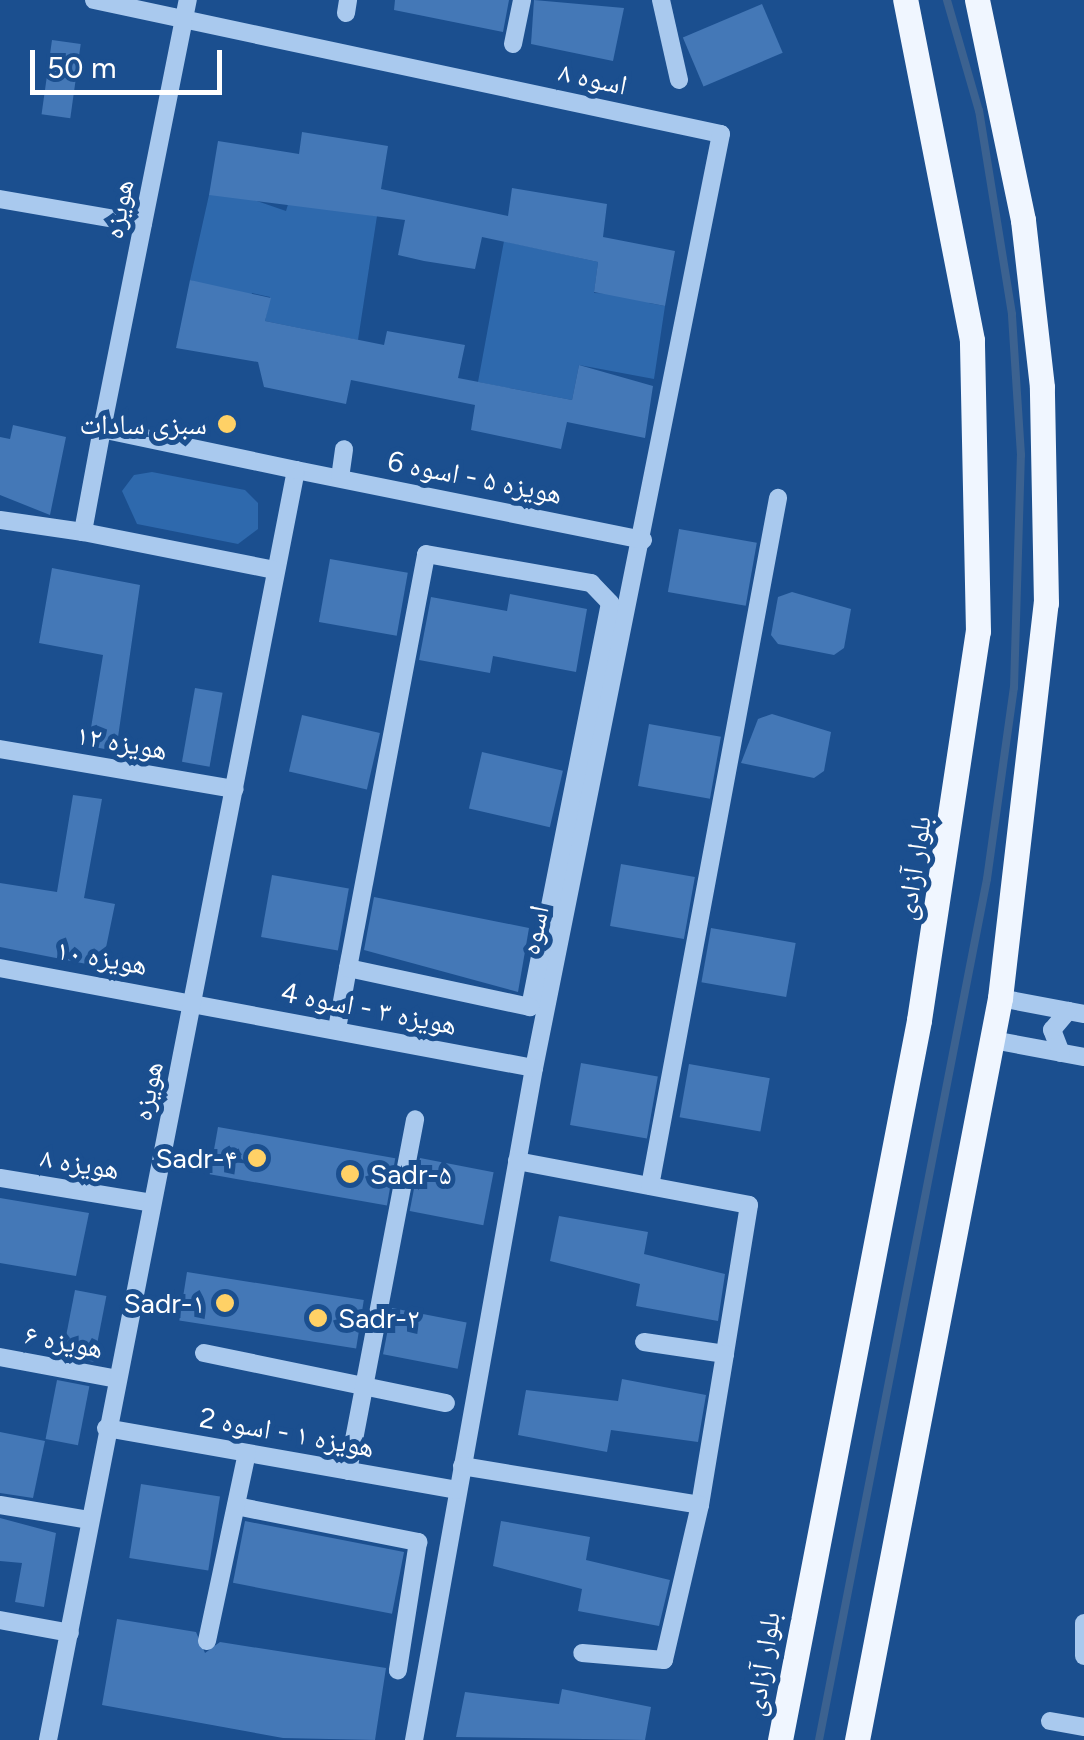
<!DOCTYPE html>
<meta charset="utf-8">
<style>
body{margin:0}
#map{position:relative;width:1084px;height:1740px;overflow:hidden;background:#1b4f8f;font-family:Figtree,"Noto Naskh Arabic",sans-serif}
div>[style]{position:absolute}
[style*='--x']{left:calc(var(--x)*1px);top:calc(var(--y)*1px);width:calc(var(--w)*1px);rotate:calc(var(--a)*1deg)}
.green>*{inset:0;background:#2e69ad}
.stream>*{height:8px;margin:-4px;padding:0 4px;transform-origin:4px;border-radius:4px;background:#3c6290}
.building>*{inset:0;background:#4478b7;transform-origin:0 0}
.minor>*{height:18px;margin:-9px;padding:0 9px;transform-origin:9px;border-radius:9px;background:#a9c9ee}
.major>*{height:25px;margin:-12.5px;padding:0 12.5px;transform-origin:12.5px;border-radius:12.5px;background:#f0f6ff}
.dots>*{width:28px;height:28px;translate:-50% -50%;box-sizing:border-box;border:5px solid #1b4f8f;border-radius:50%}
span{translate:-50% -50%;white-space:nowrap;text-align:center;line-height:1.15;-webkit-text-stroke:10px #1b4f8f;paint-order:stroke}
.street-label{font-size:28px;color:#fff}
.poi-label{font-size:28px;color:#fff}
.right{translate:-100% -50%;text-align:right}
.left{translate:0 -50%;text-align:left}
.scale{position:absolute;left:30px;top:50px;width:192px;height:45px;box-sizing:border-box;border:5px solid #fff;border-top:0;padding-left:12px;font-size:30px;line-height:35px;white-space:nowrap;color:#fff;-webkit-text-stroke:8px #1b4f8f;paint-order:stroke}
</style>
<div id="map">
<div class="green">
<div style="clip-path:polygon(236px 194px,286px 211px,289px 201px,377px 216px,358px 340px,265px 321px,270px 297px,252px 293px,249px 303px,190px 280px,209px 195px)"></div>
<div style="clip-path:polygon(504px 241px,598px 262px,594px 293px,650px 295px,649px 303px,665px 306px,654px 379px,579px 365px,572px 400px,478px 382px)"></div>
<div style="clip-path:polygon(152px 472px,245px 490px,258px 503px,258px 529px,238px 544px,137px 524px,122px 491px,134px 475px)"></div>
</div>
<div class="stream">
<div style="--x:819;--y:1740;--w:877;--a:-78.96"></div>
<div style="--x:987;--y:879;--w:193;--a:-82"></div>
<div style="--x:1014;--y:688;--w:233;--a:-88.3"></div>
<div style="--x:1021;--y:455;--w:141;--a:-93.7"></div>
<div style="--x:1012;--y:314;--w:206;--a:-99.2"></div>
<div style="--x:979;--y:111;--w:116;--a:-106.1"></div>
</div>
<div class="building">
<div style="clip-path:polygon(395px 0,509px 0,503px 32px,394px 10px)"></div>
<div style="clip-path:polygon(534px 0,624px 8px,613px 61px,531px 44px)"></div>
<div style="left:762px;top:4px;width:53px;height:86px;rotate:67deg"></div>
<div style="left:52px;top:40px;width:29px;height:75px;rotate:8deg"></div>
<div style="clip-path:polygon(302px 132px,388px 146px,381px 189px,508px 216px,512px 188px,607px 204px,603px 237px,675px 251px,665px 306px,594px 292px,598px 262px,482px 237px,475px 269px,424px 261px,398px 255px,405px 220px,209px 195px,218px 141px,299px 154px)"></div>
<div style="clip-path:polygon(190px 280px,271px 298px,265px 321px,384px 345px,387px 331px,465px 345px,458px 378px,572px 400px,579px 365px,653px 386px,645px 438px,567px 422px,561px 449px,471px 430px,475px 405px,351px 380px,346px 404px,264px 387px,258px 362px,176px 348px)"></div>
<div style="clip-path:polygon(13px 425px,66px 437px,50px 515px,0 495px,0 437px,10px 439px)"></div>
<div style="left:679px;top:529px;width:79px;height:64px;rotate:10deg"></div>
<div style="left:330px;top:559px;width:79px;height:64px;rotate:10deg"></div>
<div style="clip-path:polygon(52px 568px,140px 585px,116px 751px,88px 746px,103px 655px,39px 643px)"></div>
<div style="clip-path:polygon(792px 592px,851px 609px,844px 648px,834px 655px,778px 644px,771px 635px,778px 597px)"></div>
<div style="clip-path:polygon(510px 594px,587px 609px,576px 672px,493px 656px,490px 673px,419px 660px,431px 597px,507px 611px)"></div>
<div style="left:195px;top:688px;width:28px;height:75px;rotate:10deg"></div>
<div style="clip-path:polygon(772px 714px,831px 732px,824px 771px,814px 778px,741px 763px,758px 719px)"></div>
<div style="left:302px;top:715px;width:80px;height:58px;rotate:13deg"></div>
<div style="left:649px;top:724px;width:73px;height:63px;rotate:10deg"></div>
<div style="left:482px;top:752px;width:83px;height:58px;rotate:13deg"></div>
<div style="clip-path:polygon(73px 795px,102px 799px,84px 898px,115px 904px,102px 967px,0 947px,0 883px,57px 892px)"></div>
<div style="left:621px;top:864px;width:75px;height:63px;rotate:10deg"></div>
<div style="left:272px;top:875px;width:78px;height:63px;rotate:10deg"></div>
<div style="clip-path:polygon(374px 897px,529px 928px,518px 992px,364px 950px)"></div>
<div style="left:711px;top:928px;width:86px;height:55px;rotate:10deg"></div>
<div style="left:581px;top:1063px;width:78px;height:63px;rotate:10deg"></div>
<div style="left:689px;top:1064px;width:82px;height:54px;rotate:10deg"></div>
<div style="left:218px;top:1127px;width:180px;height:48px;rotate:10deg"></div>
<div style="left:420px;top:1158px;width:75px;height:54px;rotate:11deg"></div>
<div style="clip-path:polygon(0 1198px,89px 1213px,76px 1276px,0 1263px)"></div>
<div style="clip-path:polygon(559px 1216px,648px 1232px,644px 1254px,725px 1274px,718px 1321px,636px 1306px,640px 1284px,550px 1261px)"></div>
<div style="left:187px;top:1272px;width:179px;height:49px;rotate:9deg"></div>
<div style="left:75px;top:1290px;width:32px;height:67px;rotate:11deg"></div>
<div style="left:392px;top:1308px;width:76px;height:47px;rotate:11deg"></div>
<div style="clip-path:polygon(622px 1379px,706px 1395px,698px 1442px,611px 1430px,607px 1452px,518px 1435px,526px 1390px,618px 1401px)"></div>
<div style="left:57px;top:1380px;width:33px;height:60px;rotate:11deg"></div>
<div style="clip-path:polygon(0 1432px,45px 1441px,33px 1498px,0 1493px)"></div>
<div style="left:141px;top:1484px;width:80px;height:75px;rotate:9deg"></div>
<div style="clip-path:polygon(0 1518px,56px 1533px,44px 1607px,15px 1602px,22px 1563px,0 1561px)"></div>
<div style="left:245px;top:1521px;width:162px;height:63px;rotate:11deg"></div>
<div style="clip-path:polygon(501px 1521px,590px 1537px,586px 1560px,670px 1580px,659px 1626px,578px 1611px,582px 1589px,493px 1566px)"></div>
<div style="clip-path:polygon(117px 1619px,196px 1632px,205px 1653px,220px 1642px,386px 1668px,375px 1740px,283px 1738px,102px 1705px)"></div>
<div style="clip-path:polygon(562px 1689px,651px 1707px,645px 1740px,456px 1737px,465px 1692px,559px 1704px)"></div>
</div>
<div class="minor">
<div style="--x:94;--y:0;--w:641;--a:12.06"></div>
<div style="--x:721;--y:134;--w:953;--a:101.32"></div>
<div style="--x:534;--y:1068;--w:683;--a:100.12"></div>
<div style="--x:661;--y:0;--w:82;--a:77.3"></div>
<div style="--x:346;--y:13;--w:13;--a:-81"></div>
<div style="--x:513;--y:44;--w:45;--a:-78.4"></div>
<div style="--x:0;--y:199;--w:145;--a:9.9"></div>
<div style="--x:102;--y:429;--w:438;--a:-78.7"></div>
<div style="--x:296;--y:470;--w:354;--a:11.4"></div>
<div style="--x:340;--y:478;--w:29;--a:-82"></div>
<div style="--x:0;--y:520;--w:84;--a:8.2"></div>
<div style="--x:0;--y:749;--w:238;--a:9.7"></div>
<div style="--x:0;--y:968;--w:543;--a:10.61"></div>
<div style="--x:1000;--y:998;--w:86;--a:10.8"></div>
<div style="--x:337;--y:1029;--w:62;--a:-79.8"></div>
<div style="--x:348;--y:968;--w:421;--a:-79.3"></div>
<div style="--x:426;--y:554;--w:168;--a:10"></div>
<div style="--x:591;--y:583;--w:28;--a:46"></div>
<div style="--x:610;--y:603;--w:412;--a:101.2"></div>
<div style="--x:530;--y:1007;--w:186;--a:-167.9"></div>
<div style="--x:993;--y:1040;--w:93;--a:10.6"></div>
<div style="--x:1061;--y:1053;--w:25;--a:-111"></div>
<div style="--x:1052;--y:1030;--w:25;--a:-50"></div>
<div style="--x:517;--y:1161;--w:236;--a:10.7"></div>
<div style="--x:749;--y:1205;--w:151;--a:99.2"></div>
<div style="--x:0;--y:1178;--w:154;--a:9.3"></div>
<div style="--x:650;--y:1186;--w:700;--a:-79.46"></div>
<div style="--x:644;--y:1342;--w:82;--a:8.4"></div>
<div style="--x:725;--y:1354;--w:153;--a:99.4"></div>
<div style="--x:204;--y:1353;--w:247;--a:11.7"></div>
<div style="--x:0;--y:1357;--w:119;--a:10.6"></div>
<div style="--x:106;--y:1428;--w:356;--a:10"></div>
<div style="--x:462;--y:1466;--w:241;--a:9.3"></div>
<div style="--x:700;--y:1505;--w:159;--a:103.1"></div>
<div style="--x:664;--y:1660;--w:82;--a:-175.1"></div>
<div style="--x:348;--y:1471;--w:358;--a:-79.2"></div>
<div style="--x:0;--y:1505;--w:91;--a:9.5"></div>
<div style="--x:236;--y:1506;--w:186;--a:11.2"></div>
<div style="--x:418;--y:1542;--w:130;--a:98.9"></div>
<div style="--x:0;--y:1620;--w:71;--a:10.5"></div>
<div style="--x:1084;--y:1623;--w:33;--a:90"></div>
<div style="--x:207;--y:1641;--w:192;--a:-78"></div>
<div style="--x:1050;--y:1721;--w:35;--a:10"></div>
<div style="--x:48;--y:1740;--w:1294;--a:-78.95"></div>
<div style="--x:296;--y:470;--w:198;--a:-168.1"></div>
<div style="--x:102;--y:429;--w:105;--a:100.5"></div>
<div style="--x:83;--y:532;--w:196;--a:11.2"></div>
</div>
<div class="major">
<div style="--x:780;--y:1740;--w:733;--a:-79.07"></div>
<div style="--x:919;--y:1020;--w:393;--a:-81.4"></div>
<div style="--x:978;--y:631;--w:291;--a:-91.2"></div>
<div style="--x:972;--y:340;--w:347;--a:-101.1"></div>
<div style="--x:857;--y:1740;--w:756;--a:-79.09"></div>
<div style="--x:1000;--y:998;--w:398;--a:-83.4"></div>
<div style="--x:1046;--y:603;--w:216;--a:-91.1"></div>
<div style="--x:1042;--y:387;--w:168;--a:-96.5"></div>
<div style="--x:1023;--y:220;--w:225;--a:-101.8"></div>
</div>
<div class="dots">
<div style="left:227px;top:424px;background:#ffd166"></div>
<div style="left:257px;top:1158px;background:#ffd166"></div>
<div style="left:350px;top:1174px;background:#ffd166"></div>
<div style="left:225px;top:1303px;background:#ffd166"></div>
<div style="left:318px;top:1318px;background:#ffd166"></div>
</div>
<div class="street-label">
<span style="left:593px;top:78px;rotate:12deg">اسوه ۸</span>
<span style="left:118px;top:209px;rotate:-79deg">هویزه</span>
<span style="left:475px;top:477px;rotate:11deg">هویزه ۵ - اسوه 6</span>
<span style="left:122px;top:742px;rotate:10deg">هویزه ۱۲</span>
<span style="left:913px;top:868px;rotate:-81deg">بلوار آزادی</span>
<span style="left:534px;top:930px;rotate:-78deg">اسوه</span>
<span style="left:102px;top:957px;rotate:10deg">هویزه ۱۰</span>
<span style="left:369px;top:1008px;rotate:11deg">هویزه ۳ - اسوه 4</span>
<span style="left:147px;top:1091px;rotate:-78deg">هویزه</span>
<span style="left:80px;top:1163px;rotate:9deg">هویزه ۸</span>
<span style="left:64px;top:1341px;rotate:11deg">هویزه ۶</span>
<span style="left:287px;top:1432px;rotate:10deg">هویزه ۱ - اسوه 2</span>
<span style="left:762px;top:1664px;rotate:-81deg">بلوار آزادی</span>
</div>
<div class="poi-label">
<span class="right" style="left:207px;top:424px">سبزی سادات</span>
<span class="right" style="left:237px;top:1158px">Sadr-۴</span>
<span class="left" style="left:370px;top:1174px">Sadr-۵</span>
<span class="right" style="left:205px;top:1303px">Sadr-۱</span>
<span class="left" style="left:338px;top:1318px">Sadr-۲</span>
</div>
<div class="scale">50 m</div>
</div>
